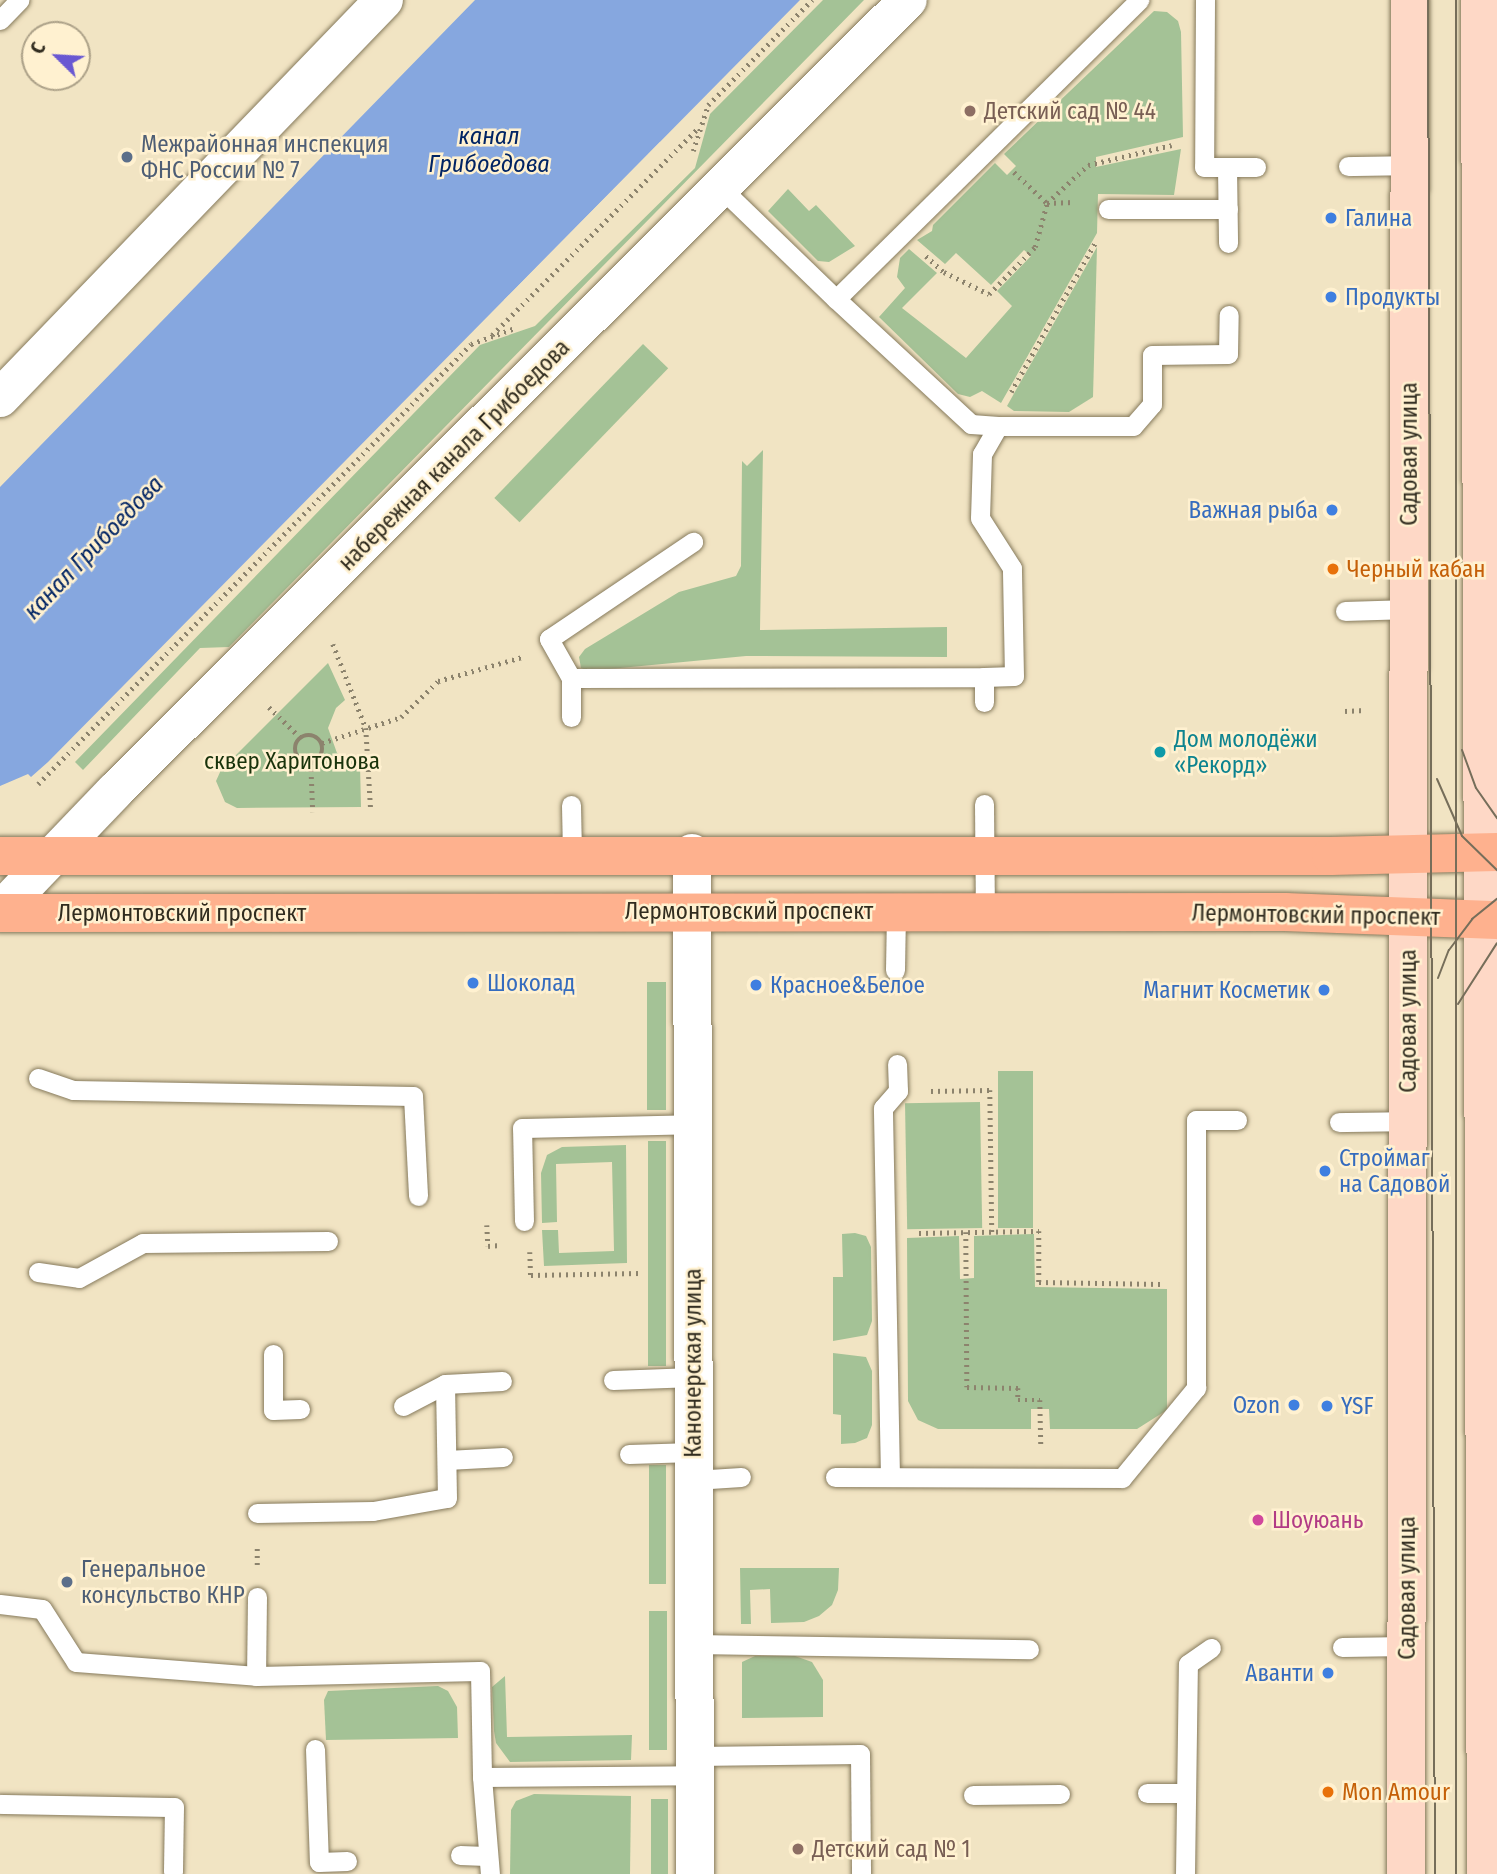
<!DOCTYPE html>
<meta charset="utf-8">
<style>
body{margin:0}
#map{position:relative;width:1497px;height:1874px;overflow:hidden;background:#f1e4c3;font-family:"Fira Sans Condensed",sans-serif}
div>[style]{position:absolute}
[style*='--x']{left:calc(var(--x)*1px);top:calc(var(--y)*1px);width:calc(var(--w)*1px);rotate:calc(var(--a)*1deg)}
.green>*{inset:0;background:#a4c296;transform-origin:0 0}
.water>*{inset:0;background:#86a7df}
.pier>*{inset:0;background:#f1e4c3}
.path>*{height:4.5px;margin-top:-2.25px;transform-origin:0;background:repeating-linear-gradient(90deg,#8c836d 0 2px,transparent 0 7px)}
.path>.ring{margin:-2.25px;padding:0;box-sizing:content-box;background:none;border:4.5px solid #8c836d;border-radius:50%}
.roads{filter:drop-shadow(0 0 2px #867a5c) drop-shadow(0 0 2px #867a5c)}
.lane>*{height:19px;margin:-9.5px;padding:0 9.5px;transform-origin:9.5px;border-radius:9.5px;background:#fff}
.street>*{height:38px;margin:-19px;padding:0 19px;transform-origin:19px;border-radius:19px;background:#fff}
.secondary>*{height:38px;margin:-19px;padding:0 19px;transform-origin:19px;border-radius:19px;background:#fed8c6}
.primary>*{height:38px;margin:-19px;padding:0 19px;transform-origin:19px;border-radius:19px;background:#feb18e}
.tram>*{height:2px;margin:-1px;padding:0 1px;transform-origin:1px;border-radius:1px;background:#766e5a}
.dots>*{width:19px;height:19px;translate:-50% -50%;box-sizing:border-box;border:4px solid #fff1d0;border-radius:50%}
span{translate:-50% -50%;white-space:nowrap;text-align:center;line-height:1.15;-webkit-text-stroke:5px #fff1d0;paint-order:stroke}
.education-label{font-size:23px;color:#785e54}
.left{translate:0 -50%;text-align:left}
.service-label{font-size:23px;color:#4e5e75}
.shop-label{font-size:23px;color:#366cbe}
.right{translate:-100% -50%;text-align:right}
.street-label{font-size:23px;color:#312c1f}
.food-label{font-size:23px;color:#c56008}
.culture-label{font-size:23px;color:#0d838f}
.park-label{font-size:23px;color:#19330b}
.hotel-label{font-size:23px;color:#b23c85}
.water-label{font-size:24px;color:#012464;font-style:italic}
.north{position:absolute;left:21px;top:21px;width:70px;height:70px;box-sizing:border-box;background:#fff1d0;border:2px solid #ada289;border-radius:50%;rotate:294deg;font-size:19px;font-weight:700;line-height:28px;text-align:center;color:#312c1f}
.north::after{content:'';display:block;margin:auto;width:24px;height:32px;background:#6958d2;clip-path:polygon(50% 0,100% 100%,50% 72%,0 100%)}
</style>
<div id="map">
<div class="green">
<div style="clip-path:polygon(823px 0,864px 0,229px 647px,200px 648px,83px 770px,75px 762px,480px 345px,535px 326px,695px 168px,710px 114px)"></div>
<div style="clip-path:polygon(1154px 11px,1167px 12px,1178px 21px,1181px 32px,1183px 137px,1096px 157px,1096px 167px,1181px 149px,1174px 195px,1098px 194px,1097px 233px,1001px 403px,982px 391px,970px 397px,958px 394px,879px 317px,905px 288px,897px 277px,900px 258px,909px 249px,937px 273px,902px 308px,966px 358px,1012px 306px,997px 291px,1031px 256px,1024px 250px,991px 285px,956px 253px,945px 264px,917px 240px,932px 231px,933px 225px,995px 163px,1007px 175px,1016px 166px,1004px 154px)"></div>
<div style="clip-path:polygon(788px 189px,809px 211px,816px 205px,855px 246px,829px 262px,818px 261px,768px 211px)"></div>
<div style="clip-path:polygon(1097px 247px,1093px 397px,1069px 412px,1014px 411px,1007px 406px)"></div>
<div style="left:643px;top:344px;width:35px;height:214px;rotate:44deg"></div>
<div style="clip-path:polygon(763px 450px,760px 630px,947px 627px,947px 657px,746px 656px,589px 671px,581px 668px,579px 657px,585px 649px,679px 592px,736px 576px,741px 566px,742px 461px,747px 466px)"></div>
<div style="clip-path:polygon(328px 663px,345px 700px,336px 708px,328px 728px,337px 753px,360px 765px,361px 807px,237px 808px,225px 802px,216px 781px,221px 770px)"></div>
<div style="left:647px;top:982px;width:19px;height:128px"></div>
<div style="left:1033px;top:1071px;width:157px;height:35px;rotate:90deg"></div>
<div style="left:980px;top:1102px;width:126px;height:75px;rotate:89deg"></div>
<div style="left:648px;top:1141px;width:18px;height:225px"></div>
<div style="clip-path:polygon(626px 1145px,627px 1263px,544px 1266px,542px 1230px,558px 1230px,559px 1253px,614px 1251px,612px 1162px,556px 1164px,557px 1222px,542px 1223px,541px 1173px,547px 1155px,562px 1147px)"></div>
<div style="clip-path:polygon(855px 1233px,866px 1236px,871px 1247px,872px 1321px,867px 1335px,833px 1341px,833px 1277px,843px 1277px,842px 1234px)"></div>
<div style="clip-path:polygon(1034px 1234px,1035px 1287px,1167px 1289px,1167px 1410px,1137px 1429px,1050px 1429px,1049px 1409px,1031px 1409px,1031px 1429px,938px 1429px,918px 1420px,908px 1401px,907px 1238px,959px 1236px,960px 1279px,974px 1278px,974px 1236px)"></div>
<div style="clip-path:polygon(833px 1353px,866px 1357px,872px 1371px,872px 1425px,867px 1438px,855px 1443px,841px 1444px,841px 1415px,833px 1414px)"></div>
<div style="left:649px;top:1465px;width:17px;height:119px"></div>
<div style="clip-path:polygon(740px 1568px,839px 1568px,838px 1590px,832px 1605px,819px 1616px,804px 1622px,771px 1623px,770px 1589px,750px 1590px,751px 1624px,741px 1624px)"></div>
<div style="left:649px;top:1611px;width:18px;height:139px"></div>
<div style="clip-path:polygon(755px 1656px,795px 1656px,812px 1662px,823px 1680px,823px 1717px,742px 1718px,742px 1662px)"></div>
<div style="clip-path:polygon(505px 1676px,507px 1737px,632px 1735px,631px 1760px,510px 1762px,496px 1743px,494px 1731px,492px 1687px)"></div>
<div style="clip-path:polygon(438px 1686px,448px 1691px,457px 1707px,458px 1738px,326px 1740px,324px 1700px,328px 1691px)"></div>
<div style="clip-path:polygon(534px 1794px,631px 1796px,630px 1874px,510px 1874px,511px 1810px,516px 1801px)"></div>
<div style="left:651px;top:1799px;width:17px;height:75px"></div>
</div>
<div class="water">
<div style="clip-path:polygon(475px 0,800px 0,48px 762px,31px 777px,28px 774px,0 786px,0 487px)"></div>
</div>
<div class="pier">
<div style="clip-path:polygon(660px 142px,663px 144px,506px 302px,504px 300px)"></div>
</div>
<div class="path">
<div style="--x:693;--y:151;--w:48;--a:-71.9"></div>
<div style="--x:708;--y:105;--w:148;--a:-45.3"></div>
<div style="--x:1014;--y:172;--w:45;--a:43.2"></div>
<div style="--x:1047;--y:203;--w:27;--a:-2"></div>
<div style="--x:926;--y:256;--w:24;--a:42"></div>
<div style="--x:944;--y:272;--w:50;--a:26.1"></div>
<div style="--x:989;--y:294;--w:66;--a:-45.6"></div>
<div style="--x:1035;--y:247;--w:46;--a:-74.7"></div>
<div style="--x:1047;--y:203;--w:56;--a:-42.8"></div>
<div style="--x:1088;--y:165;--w:86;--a:-13.4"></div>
<div style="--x:492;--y:335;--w:292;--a:-45.1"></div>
<div style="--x:1011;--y:392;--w:173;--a:-60.6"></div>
<div style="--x:333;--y:644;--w:90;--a:68.6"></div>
<div style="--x:366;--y:728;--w:83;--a:86.6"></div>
<div style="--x:269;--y:707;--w:43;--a:44.1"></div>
<div style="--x:1345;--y:711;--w:20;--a:-3"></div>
<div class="ring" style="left:295px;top:735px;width:23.5px;height:23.5px"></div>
<div style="--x:322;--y:743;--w:83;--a:-18.2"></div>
<div style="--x:401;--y:717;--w:52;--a:-44.2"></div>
<div style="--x:438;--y:681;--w:87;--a:-15.9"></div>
<div style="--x:311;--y:763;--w:49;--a:87.7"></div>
<div style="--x:38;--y:784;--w:617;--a:-45.46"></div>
<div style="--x:471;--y:344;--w:47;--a:-20"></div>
<div style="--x:931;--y:1091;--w:59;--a:-1"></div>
<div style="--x:990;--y:1090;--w:142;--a:89.2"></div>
<div style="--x:487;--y:1225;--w:21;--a:87"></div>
<div style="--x:488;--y:1246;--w:12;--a:-5"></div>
<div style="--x:966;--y:1232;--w:155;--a:89.6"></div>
<div style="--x:967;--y:1387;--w:51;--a:1.1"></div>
<div style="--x:1018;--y:1388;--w:12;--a:90"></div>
<div style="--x:1018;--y:1400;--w:22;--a:0"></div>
<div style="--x:1040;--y:1400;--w:45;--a:88.7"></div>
<div style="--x:919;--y:1233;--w:120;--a:-1"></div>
<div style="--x:1039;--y:1231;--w:51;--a:90"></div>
<div style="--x:1039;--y:1282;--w:122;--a:0.9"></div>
<div style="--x:530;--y:1252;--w:23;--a:88"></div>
<div style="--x:531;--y:1275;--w:109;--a:-1.1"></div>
<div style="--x:257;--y:1565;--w:20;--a:-90"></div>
</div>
<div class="roads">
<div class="lane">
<div style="--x:1205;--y:0;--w:167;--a:90.3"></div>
<div style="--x:1204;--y:167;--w:52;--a:0"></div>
<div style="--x:0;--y:20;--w:28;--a:-46"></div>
<div style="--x:1348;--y:166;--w:61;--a:-0.9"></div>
<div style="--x:1227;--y:167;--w:76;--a:89.2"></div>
<div style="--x:722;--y:189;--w:158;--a:44"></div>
<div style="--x:836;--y:299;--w:426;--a:-44.6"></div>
<div style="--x:1108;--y:209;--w:120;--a:0"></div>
<div style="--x:836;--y:299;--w:184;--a:42.8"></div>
<div style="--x:971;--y:424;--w:27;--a:4"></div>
<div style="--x:998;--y:426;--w:135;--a:0"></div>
<div style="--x:1133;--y:426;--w:29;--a:-49"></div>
<div style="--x:1152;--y:404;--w:49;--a:-90"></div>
<div style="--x:1152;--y:355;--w:76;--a:-0.8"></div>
<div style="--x:1228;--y:354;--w:39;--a:-89"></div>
<div style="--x:1345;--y:611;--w:64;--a:-1.8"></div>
<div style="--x:571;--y:678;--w:413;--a:-0.1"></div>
<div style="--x:984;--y:702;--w:25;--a:-90"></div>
<div style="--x:984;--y:677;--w:30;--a:-2"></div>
<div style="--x:1014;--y:676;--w:108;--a:-91.1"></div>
<div style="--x:1012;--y:568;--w:59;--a:-122.6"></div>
<div style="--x:980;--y:518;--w:64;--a:-88.2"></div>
<div style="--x:982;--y:454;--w:32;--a:-60"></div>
<div style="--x:571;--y:717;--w:39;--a:-90"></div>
<div style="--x:571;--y:678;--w:45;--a:-119.4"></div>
<div style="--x:549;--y:639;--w:174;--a:-34"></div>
<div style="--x:984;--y:804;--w:107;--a:89.5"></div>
<div style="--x:571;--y:805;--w:48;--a:88.8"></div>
<div style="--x:895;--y:970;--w:59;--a:-89"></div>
<div style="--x:38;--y:1078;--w:37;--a:19"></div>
<div style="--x:73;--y:1090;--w:340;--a:1"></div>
<div style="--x:413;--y:1096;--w:100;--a:87.1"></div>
<div style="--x:1339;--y:1122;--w:69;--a:-0.8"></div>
<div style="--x:524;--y:1221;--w:93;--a:-91.2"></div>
<div style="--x:522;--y:1128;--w:170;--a:-1.3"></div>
<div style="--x:38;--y:1272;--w:41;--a:8.3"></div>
<div style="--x:79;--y:1278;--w:73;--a:-28.7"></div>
<div style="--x:143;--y:1243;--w:185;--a:-0.6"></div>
<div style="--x:273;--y:1354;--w:56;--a:90"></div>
<div style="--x:273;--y:1410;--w:27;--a:-2"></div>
<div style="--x:613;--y:1380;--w:80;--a:-2.1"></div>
<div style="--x:403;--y:1406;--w:47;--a:-27.6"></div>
<div style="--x:445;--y:1384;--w:57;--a:-3"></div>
<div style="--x:629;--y:1454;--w:64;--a:-1.8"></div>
<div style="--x:447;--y:1460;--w:56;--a:-3.1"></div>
<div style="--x:835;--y:1477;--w:287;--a:0.2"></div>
<div style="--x:1122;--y:1478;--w:117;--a:-50.6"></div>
<div style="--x:1196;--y:1388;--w:268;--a:-90"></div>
<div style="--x:1196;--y:1120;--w:41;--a:0"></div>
<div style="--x:890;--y:1477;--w:369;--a:-91.1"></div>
<div style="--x:883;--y:1108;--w:23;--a:-49"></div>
<div style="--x:898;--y:1091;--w:27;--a:-92"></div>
<div style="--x:694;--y:1480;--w:47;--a:-3.7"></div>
<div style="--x:257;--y:1513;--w:116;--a:-1"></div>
<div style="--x:373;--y:1511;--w:75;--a:-10"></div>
<div style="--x:447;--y:1498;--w:114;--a:-91"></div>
<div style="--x:257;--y:1597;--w:79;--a:90.7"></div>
<div style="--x:256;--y:1676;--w:224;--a:-1.3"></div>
<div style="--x:480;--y:1671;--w:106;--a:88.9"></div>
<div style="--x:482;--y:1777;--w:213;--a:-0.5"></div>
<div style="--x:0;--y:1604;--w:42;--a:6.8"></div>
<div style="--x:42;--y:1609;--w:63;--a:57.3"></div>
<div style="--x:76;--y:1662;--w:181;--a:4.4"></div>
<div style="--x:694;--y:1644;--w:335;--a:0.9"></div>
<div style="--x:1342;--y:1647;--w:65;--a:-0.9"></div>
<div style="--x:315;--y:1749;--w:113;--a:88"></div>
<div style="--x:319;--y:1862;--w:28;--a:-2"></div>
<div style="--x:695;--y:1756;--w:165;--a:-0.7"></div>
<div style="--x:860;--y:1754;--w:120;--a:89.5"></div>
<div style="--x:482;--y:1777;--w:97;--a:85.3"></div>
<div style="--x:1147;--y:1793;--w:38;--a:0"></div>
<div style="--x:973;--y:1795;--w:87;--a:-0.7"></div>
<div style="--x:0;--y:1804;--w:174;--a:1"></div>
<div style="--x:174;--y:1807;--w:65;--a:90.9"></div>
<div style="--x:460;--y:1855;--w:26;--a:2"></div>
<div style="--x:1185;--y:1874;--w:210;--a:-89.2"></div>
<div style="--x:1188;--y:1664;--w:28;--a:-35"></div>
</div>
<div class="street">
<div style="--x:0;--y:398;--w:553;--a:-46.03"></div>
<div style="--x:692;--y:853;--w:1021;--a:89.83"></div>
<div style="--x:0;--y:911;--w:165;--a:-46.2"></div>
<div style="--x:114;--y:792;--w:1121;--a:-44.93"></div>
</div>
<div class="secondary">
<div style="--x:1480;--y:0;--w:1874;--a:89.82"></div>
<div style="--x:1406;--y:1874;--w:1874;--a:-89.88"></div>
</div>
<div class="primary">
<div style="--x:0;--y:856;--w:1331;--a:0"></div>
<div style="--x:1331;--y:856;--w:166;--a:-1.4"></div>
<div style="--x:0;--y:913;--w:1285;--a:-0.04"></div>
<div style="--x:1285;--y:912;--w:212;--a:2.2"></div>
</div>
</div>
<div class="tram">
<div style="--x:1428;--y:0;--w:1874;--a:89.79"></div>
<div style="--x:1456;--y:0;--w:1874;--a:90"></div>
<div style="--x:1462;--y:750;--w:40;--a:69.8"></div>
<div style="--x:1476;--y:788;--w:37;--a:55"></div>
<div style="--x:1437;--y:779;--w:62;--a:66.3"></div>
<div style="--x:1462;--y:836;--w:49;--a:44.2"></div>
<div style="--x:1438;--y:978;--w:30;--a:-69"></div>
<div style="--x:1449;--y:950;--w:39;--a:-53"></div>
<div style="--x:1472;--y:919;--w:32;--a:-39"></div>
<div style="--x:1458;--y:1004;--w:72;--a:-57.4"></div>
</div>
<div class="dots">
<div style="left:970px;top:111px;background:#8d6e63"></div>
<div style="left:127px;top:157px;background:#5c6f8a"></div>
<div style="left:1331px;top:218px;background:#3f7fe0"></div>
<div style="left:1331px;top:297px;background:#3f7fe0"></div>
<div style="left:1332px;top:510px;background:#3f7fe0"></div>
<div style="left:1333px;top:569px;background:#e8710a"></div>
<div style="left:1160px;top:752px;background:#0f9aa8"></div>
<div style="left:473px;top:983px;background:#3f7fe0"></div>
<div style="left:756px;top:985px;background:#3f7fe0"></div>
<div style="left:1324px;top:990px;background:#3f7fe0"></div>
<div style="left:1325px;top:1171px;background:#3f7fe0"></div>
<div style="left:1294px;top:1405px;background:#3f7fe0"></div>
<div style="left:1327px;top:1406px;background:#3f7fe0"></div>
<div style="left:1258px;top:1520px;background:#d1479c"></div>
<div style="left:67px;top:1582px;background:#5c6f8a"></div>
<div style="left:1328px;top:1673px;background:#3f7fe0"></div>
<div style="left:1328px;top:1792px;background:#e8710a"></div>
<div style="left:798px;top:1849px;background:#8d6e63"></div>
</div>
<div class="education-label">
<span class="left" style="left:984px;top:111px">Детский сад № 44</span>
<span class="left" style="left:812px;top:1849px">Детский сад № 1</span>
</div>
<div class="service-label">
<span class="left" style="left:141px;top:157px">Межрайонная инспекция<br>ФНС России № 7</span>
<span class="left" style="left:81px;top:1582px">Генеральное<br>консульство КНР</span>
</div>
<div class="shop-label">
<span class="left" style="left:1345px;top:218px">Галина</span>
<span class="left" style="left:1345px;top:297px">Продукты</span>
<span class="right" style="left:1318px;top:510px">Важная рыба</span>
<span class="left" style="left:487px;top:983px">Шоколад</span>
<span class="left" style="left:770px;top:985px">Красное&amp;Белое</span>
<span class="right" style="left:1310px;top:990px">Магнит Косметик</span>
<span class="left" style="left:1339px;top:1171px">Строймаг<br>на Садовой</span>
<span class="right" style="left:1280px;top:1405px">Ozon</span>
<span class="left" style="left:1341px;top:1406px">YSF</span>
<span class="right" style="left:1314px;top:1673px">Аванти</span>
</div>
<div class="street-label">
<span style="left:1409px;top:454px;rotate:-90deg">Садовая улица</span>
<span style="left:454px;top:455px;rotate:-45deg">набережная канала Грибоедова</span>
<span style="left:749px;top:911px">Лермонтовский проспект</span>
<span style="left:182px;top:913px">Лермонтовский проспект</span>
<span style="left:1316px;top:915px;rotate:1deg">Лермонтовский проспект</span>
<span style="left:1408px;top:1021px;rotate:-90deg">Садовая улица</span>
<span style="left:693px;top:1363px;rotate:-90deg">Канонерская улица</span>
<span style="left:1407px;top:1588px;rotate:-90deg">Садовая улица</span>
</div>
<div class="food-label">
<span class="left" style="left:1347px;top:569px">Черный кабан</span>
<span class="left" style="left:1342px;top:1792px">Mon Amour</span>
</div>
<div class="culture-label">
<span class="left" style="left:1174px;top:752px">Дом молодёжи<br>«Рекорд»</span>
</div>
<div class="park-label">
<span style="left:292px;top:761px">сквер Харитонова</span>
</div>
<div class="hotel-label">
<span class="left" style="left:1272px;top:1520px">Шоуюань</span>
</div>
<div class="water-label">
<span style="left:489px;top:151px">канал<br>Грибоедова</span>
<span style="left:94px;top:548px;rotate:-46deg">канал Грибоедова</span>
</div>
<div class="north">С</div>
</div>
